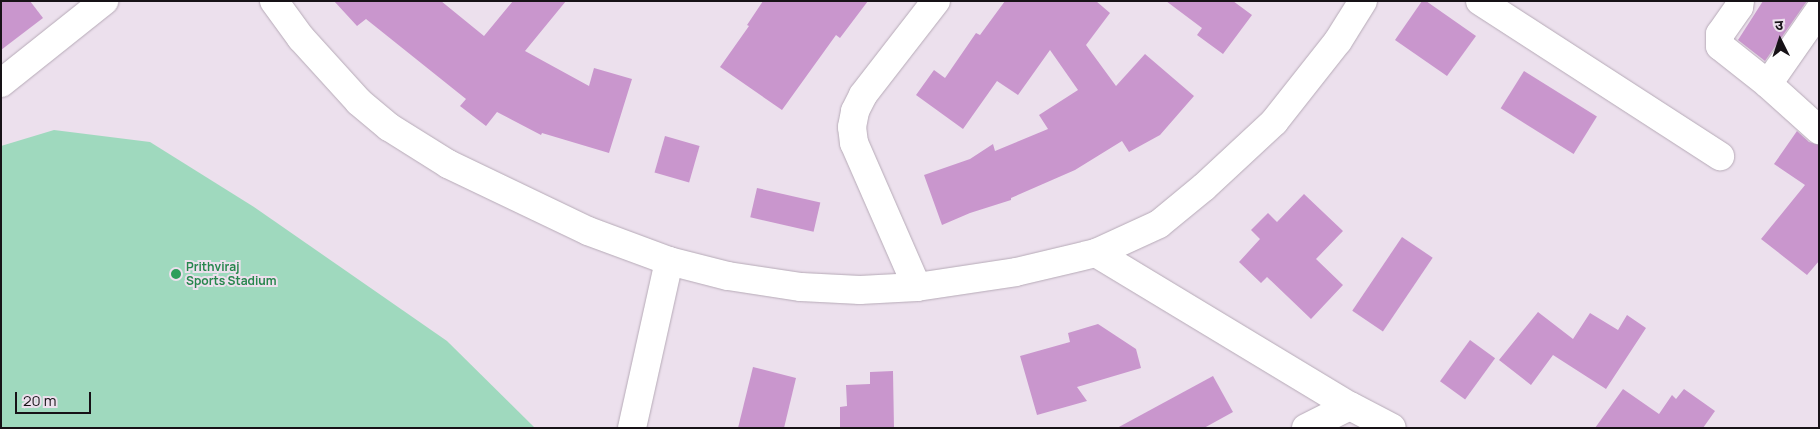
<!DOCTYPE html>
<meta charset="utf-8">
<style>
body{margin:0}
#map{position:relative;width:1820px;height:429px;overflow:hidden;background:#ece0ed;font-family:Manrope,"Noto Sans Devanagari",sans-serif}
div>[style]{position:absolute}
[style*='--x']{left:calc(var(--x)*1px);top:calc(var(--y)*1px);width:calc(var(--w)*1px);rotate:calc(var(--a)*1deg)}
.green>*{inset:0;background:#9fd9be}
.building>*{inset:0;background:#c996cd;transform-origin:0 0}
.roads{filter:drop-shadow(0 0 1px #b6aab7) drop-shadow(0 0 1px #b6aab7)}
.minor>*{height:28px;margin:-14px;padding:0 14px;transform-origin:14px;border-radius:14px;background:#fff}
.dots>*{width:14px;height:14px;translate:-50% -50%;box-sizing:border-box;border:2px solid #ece0ed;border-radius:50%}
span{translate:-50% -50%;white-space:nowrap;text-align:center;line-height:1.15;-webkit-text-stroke:4px #ece0ed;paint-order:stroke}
.leisure-label{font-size:12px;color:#27864d;font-weight:700}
.left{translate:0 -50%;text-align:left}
.frame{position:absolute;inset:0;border:2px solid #171217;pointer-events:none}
.north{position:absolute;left:1755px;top:15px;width:50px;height:50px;-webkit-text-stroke:4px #ece0ed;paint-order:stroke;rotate:356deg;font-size:14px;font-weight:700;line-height:20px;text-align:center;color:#171217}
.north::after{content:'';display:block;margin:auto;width:18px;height:22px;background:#171217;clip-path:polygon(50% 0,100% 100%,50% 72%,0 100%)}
.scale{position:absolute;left:15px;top:392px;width:76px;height:22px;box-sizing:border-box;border:2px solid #171217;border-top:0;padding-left:6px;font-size:15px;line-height:18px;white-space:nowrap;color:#171217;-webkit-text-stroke:4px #ece0ed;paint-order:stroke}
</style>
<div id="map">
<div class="green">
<div style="clip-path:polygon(54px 130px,150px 142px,254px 207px,447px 341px,535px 428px,1px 428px,1px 146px)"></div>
</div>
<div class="building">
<div style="clip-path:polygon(1px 1px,30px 1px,43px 18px,1px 50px)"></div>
<div style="clip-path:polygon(334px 1px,441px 1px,484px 36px,513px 1px,566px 1px,525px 51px,589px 86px,594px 68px,632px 79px,609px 153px,542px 133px,541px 135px,497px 112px,486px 126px,460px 106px,466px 99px,366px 19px,357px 26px)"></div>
<div style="clip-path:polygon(763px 1px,868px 1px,840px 38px,836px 35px,782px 110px,720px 67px,749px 26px,747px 25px)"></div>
<div style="clip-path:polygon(1005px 1px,1096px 1px,1110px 13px,1086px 45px,1116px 86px,1145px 54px,1194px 96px,1160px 135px,1129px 152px,1122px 141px,1075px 170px,1011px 198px,1011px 200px,970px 213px,942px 225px,924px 175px,970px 159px,993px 144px,995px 151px,1048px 129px,1039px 115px,1078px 90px,1050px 50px,1018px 95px,997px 81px,963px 129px,916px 95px,934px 70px,945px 78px,976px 33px,980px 35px)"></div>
<div style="clip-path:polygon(1166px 1px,1233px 1px,1252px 15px,1223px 54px,1197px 35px,1202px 28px)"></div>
<div style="clip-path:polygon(1422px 1px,1426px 1px,1476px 36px,1447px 76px,1395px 40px)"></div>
<div style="clip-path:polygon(1763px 1px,1807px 1px,1765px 61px,1738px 40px)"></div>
<div style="left:1524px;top:71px;width:86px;height:44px;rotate:32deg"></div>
<div style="clip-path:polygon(1797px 131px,1809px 142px,1819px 145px,1819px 261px,1807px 275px,1761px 239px,1805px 185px,1774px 164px)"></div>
<div style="left:665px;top:136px;width:36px;height:38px;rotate:16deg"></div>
<div style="left:757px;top:188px;width:65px;height:30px;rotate:13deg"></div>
<div style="clip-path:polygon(1304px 194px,1343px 231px,1316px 259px,1343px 285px,1311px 319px,1267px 277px,1261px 283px,1239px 262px,1260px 239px,1251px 230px,1268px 213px,1277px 222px)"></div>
<div style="left:1402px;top:237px;width:37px;height:89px;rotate:34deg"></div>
<div style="clip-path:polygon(1538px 312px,1573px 339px,1590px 313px,1618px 330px,1627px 315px,1646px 328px,1606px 389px,1553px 355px,1531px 385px,1499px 360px)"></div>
<div style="clip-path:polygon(1098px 324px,1136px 349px,1141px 368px,1077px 387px,1087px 401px,1037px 415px,1020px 356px,1070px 342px,1068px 333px)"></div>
<div style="left:1470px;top:340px;width:31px;height:51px;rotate:36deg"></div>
<div style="clip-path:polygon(753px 367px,796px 378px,784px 428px,738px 428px)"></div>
<div style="clip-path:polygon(893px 371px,894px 428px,840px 428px,840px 407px,847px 406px,846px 385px,870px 384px,870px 372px)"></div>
<div style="clip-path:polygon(1213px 376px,1233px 412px,1204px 428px,1117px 428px)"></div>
<div style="clip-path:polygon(1623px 389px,1659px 414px,1672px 395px,1676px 399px,1684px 389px,1715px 411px,1703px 428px,1595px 428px)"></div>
</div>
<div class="roads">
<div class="minor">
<div style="--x:274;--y:1;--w:46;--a:53.9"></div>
<div style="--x:301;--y:38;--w:86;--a:47.8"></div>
<div style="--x:359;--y:102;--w:39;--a:40"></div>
<div style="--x:389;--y:127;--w:70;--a:32.1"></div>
<div style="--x:448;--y:164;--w:155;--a:25.6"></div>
<div style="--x:588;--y:231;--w:86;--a:20.3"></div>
<div style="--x:669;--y:261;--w:61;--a:14.3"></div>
<div style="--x:728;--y:276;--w:74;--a:8.6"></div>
<div style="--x:801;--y:287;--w:59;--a:2.9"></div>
<div style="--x:860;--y:290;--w:57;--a:-3"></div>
<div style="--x:917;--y:287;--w:100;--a:-8.6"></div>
<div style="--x:1016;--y:272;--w:82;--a:-13.4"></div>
<div style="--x:1096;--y:253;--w:69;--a:-24.7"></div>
<div style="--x:1159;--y:224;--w:58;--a:-39.4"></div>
<div style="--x:1204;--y:187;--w:96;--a:-42.9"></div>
<div style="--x:1274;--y:122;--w:103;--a:-51.7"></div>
<div style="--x:1338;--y:41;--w:47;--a:-58"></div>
<div style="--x:1480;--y:1;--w:286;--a:32.9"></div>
<div style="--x:1740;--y:1;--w:6;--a:99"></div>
<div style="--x:1739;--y:7;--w:33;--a:125"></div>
<div style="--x:1720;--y:34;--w:12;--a:90"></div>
<div style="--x:1720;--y:46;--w:61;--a:38.4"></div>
<div style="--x:1768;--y:84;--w:69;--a:42"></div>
<div style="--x:1;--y:83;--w:132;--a:-38.5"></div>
<div style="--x:1768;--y:84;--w:89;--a:-55.1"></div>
<div style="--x:1096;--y:253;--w:297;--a:31.1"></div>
<div style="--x:1350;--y:406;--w:47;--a:27.6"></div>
<div style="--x:917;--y:287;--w:157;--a:-113.6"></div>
<div style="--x:854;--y:143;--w:16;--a:-97"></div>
<div style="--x:852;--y:127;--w:16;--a:-79"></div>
<div style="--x:855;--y:111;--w:18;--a:-63"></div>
<div style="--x:863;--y:95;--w:119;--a:-52.2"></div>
<div style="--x:632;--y:428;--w:171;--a:-77.5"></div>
<div style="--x:1306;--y:428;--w:49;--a:-26.6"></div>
</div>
</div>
<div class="dots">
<div style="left:176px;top:274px;background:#2e9e5b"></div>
</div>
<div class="leisure-label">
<span class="left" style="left:186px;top:274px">Prithviraj<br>Sports Stadium</span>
</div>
<div class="frame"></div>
<div class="north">उ</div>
<div class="scale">20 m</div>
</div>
